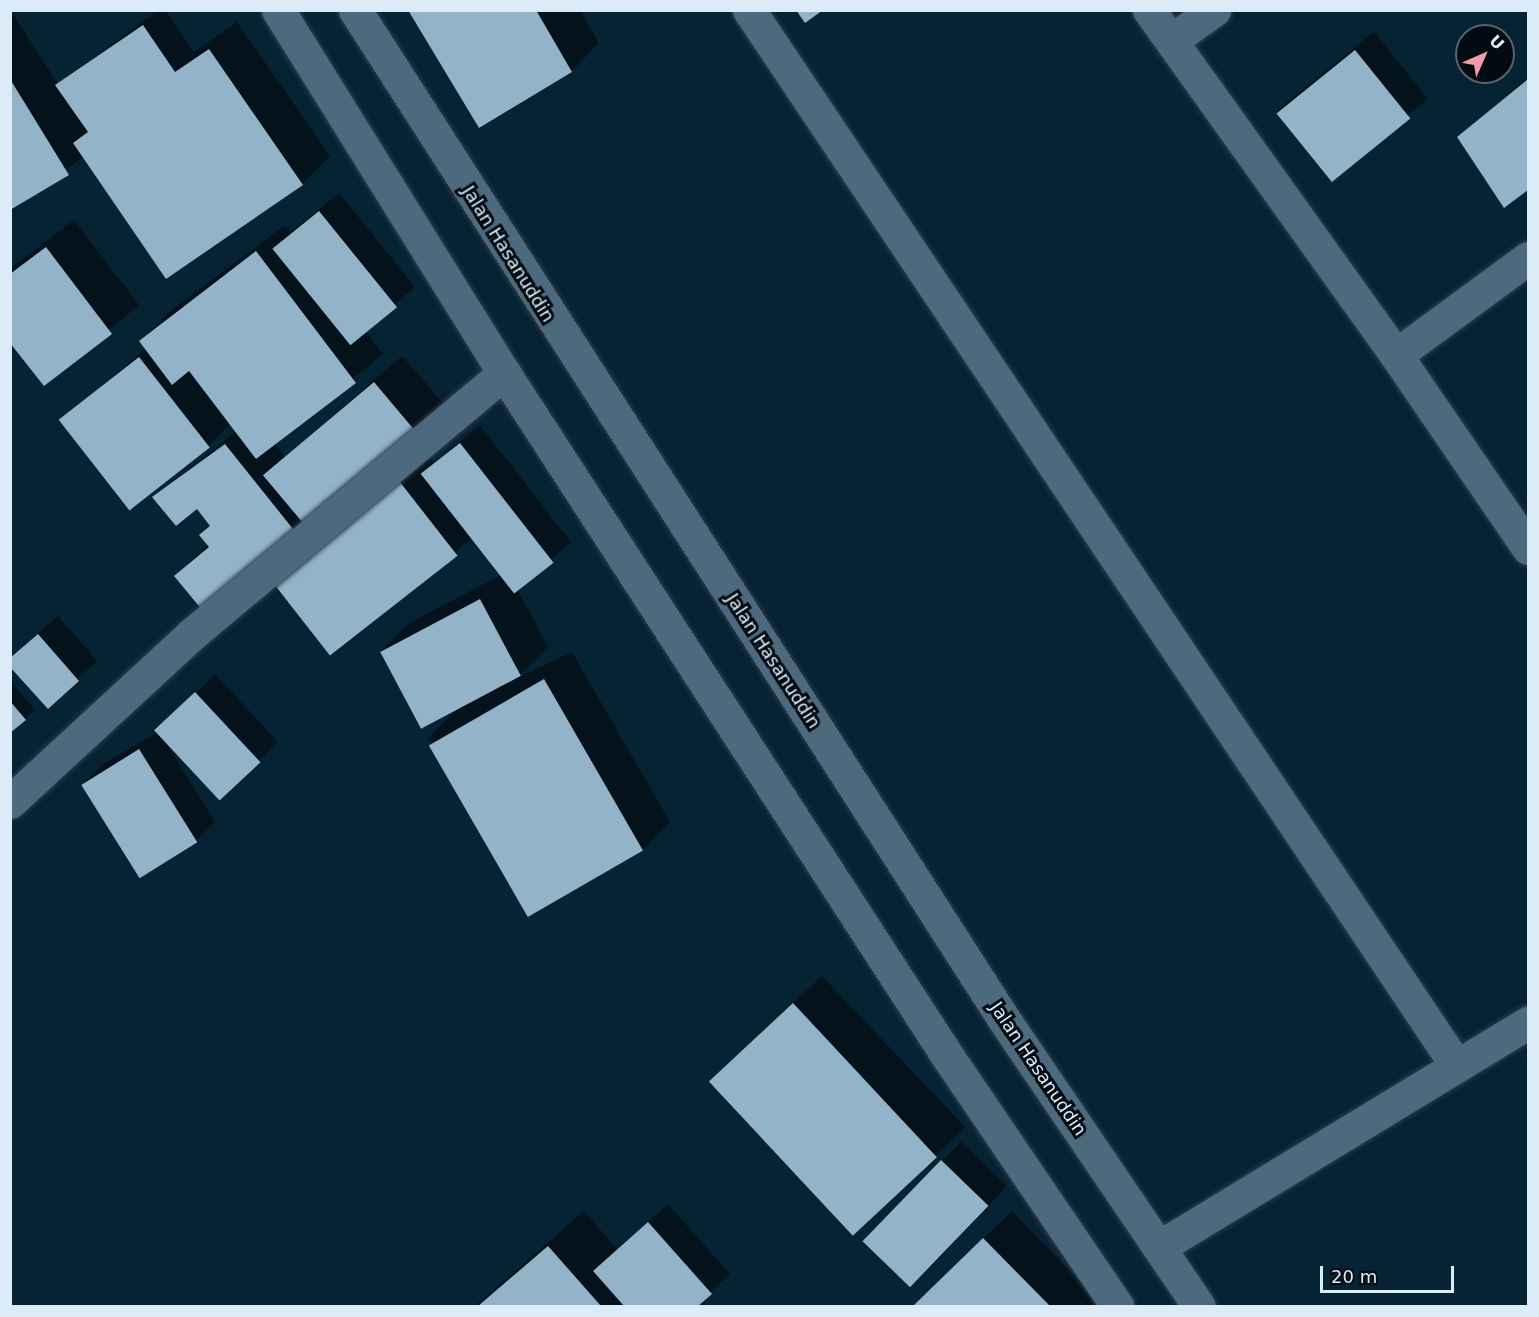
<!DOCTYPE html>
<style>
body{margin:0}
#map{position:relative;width:1539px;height:1317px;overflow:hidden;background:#062334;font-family:"DejaVu Sans",sans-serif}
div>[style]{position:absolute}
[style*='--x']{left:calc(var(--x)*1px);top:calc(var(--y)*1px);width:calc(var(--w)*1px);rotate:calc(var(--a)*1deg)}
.shadow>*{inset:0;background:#0007;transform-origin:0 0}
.building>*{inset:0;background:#93b3c9;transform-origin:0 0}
.roads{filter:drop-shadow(0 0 2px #303c49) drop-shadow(0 0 2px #303c49)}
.minor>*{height:33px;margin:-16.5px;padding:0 16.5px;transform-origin:16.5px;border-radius:16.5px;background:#4c697d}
span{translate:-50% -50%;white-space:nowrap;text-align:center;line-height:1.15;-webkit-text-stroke:6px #020b12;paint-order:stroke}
.street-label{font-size:18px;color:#dbebf7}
.frame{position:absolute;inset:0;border:12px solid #dbebf7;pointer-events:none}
.north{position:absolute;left:1455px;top:24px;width:60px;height:60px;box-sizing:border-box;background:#020b12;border:2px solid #59656e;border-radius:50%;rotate:45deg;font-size:16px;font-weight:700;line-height:24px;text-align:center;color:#dbebf7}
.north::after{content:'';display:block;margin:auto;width:21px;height:27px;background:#f39aab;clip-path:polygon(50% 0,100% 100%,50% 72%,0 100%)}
.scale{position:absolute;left:1320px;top:1266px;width:134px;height:27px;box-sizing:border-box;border:3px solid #dbebf7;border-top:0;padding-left:8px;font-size:18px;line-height:21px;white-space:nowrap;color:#dbebf7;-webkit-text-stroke:4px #020b12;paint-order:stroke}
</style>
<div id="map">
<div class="shadow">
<div style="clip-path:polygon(10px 10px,58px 84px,158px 10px,165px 10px,194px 52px,237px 22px,330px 156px,302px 184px,84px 157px,10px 208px)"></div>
<div style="clip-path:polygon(410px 10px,580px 10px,599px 43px,572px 71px,479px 126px)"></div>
<div style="left:1374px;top:32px;width:86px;height:125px;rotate:51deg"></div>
<div style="clip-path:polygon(1528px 77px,1528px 188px,1505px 206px,1458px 137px)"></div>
<div style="clip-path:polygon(339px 193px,415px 287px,365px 330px,383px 354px,274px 443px,285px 457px,402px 356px,445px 405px,296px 533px,176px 576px,208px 544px,211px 525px,197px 507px,155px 497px,236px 431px,230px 424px,209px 445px,61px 421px,146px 348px,141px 341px,168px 313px,285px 225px,291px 232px)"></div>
<div style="clip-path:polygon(74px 220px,139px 305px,44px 384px,10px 341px,10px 269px)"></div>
<div style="clip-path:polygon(480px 425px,571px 542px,517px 589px,548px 647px,520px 675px,485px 693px,572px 652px,670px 822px,642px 850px,427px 739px,459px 707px,381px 651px,409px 623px,501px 575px,472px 538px,328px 653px,270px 577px,424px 450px,434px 463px)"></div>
<div style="left:58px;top:616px;width:60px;height:64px;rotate:49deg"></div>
<div style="clip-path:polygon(215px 674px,278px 742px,220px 797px,165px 741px,215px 822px,196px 841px,139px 876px,83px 784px,102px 765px,158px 732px)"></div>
<div style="clip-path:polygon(10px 681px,35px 710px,10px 731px)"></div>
<div style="clip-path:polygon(822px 976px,965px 1127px,855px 1233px,739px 1054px)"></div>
<div style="clip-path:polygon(961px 1142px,1007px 1186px,931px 1267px,942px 1161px)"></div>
<div style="clip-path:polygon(668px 1204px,730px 1274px,695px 1306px,475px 1306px,584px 1211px,617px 1249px)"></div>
<div style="clip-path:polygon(1012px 1211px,1104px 1306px,915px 1306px,938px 1283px)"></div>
</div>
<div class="building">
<div style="clip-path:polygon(408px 10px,536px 10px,572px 72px,479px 128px)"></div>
<div style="clip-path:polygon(796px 10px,823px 10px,805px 23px)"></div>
<div style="clip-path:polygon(143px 25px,175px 72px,209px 49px,303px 185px,166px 279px,73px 143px,88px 132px,55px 85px)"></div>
<div style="left:1355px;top:50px;width:88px;height:101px;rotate:51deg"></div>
<div style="clip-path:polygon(10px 79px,69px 175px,10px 210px)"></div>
<div style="clip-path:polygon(1528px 79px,1528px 190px,1504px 208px,1457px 137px)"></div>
<div style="left:319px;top:211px;width:124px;height:60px;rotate:51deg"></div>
<div style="clip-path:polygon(46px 247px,112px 334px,44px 386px,10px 343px,10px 274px)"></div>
<div style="clip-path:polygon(256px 251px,356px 383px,256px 459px,189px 371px,172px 385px,139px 341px)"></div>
<div style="left:139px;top:357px;width:115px;height:102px;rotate:52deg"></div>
<div style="left:374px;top:382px;width:68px;height:145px;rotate:50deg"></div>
<div style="left:460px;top:443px;width:152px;height:50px;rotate:52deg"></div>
<div style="clip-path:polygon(225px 444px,297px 534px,203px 611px,174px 576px,209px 547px,199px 535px,210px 526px,197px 509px,176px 526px,152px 497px)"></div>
<div style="left:396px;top:477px;width:100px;height:162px;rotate:52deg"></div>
<div style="left:480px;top:599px;width:87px;height:113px;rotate:62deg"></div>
<div style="clip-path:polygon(38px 634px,79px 681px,48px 709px,10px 667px,10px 658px)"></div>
<div style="left:544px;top:679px;width:198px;height:133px;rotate:60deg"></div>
<div style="left:195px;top:692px;width:96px;height:56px;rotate:47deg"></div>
<div style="clip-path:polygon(10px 701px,26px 720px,10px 733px)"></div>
<div style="left:139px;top:749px;width:110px;height:68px;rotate:58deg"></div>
<div style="left:793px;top:1003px;width:211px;height:115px;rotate:47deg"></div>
<div style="left:941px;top:1160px;width:66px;height:113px;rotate:44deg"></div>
<div style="clip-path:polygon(648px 1222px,712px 1294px,698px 1306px,624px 1306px,593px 1271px)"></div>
<div style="clip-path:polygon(983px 1238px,1050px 1306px,913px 1306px)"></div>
<div style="clip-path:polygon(548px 1246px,601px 1306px,478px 1306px)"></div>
</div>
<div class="roads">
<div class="minor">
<div style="--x:278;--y:10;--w:428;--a:58.1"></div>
<div style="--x:504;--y:373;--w:812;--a:57.01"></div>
<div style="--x:946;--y:1054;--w:305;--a:55.8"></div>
<div style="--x:355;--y:10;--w:1198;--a:57.26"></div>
<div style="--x:1003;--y:1018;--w:348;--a:55.8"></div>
<div style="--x:749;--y:10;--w:1270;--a:56.17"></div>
<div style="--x:1149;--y:10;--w:424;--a:54.4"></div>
<div style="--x:1396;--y:355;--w:164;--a:-36.3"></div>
<div style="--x:1172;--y:40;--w:52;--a:-35.5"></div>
<div style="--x:1396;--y:355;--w:234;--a:55.6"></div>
<div style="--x:10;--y:802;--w:248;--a:-42.7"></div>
<div style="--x:192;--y:634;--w:407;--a:-39.9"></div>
<div style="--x:1159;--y:1247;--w:432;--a:-31.3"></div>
</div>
</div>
<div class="street-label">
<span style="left:508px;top:254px;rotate:58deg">Jalan Hasanuddin</span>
<span style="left:773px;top:661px;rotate:57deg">Jalan Hasanuddin</span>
<span style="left:1038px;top:1069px;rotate:56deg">Jalan Hasanuddin</span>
</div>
<div class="frame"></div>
<div class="north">U</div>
<div class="scale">20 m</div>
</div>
